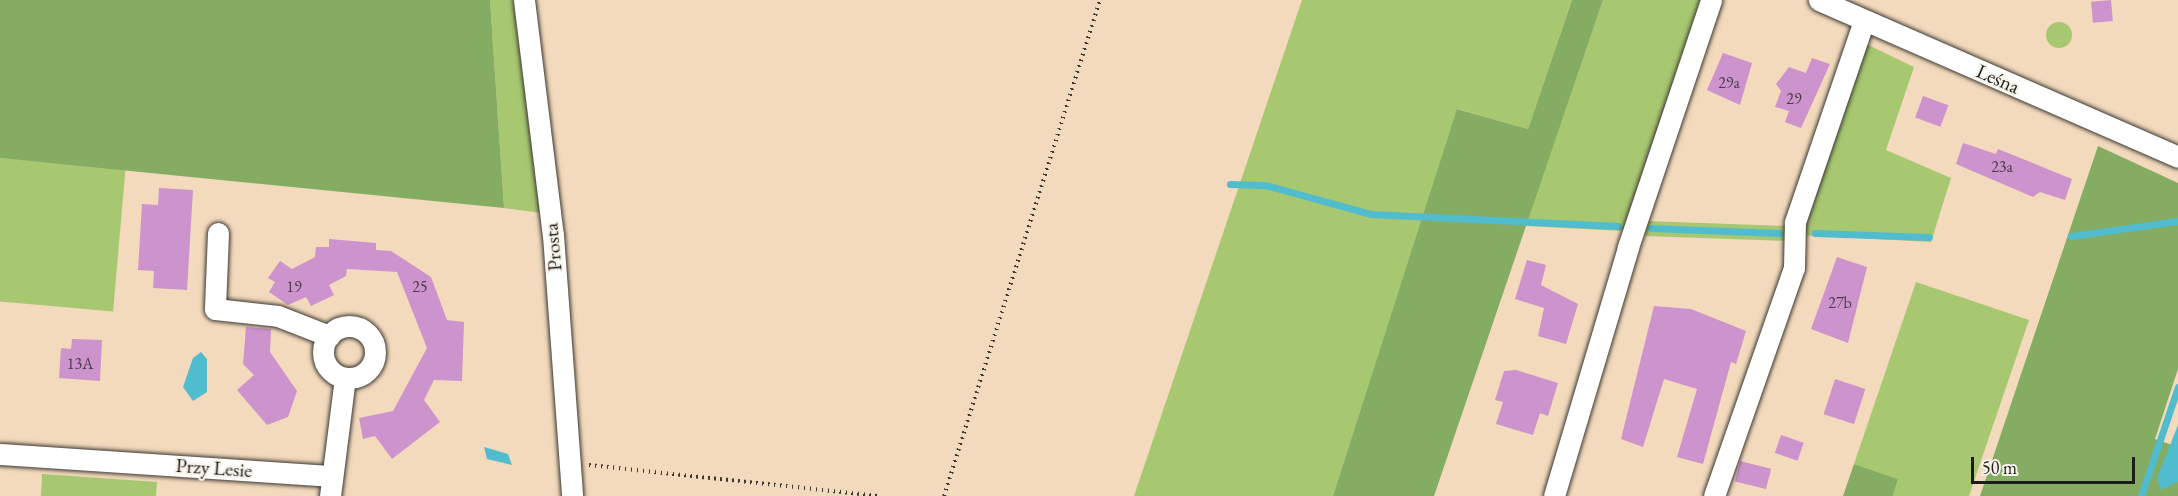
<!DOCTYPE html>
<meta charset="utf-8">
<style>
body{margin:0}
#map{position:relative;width:2178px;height:496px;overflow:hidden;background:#f3dabc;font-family:"EB Garamond",serif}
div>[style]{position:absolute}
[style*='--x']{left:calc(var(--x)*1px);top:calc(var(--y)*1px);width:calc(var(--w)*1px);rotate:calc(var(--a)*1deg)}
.green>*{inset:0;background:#a7c871;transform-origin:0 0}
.round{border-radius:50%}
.forest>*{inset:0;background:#85ac63}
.water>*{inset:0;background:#51bccd}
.stream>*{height:7px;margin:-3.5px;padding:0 3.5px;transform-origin:3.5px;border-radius:3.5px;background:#51bccd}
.building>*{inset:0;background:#cc93cd;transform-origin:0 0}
.path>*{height:4px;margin-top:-2px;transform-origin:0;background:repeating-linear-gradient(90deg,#3c3834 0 1.5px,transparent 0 6px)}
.roads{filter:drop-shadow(0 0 2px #3c3834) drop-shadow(0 0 2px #3c3834)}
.minor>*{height:21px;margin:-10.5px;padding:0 10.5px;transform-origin:10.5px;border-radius:10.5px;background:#fff}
.minor>.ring{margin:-10.5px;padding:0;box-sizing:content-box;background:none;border:21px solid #fff;border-radius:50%}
span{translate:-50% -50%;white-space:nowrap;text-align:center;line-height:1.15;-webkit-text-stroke:4.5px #f7f3e8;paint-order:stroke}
.number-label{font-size:16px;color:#483a48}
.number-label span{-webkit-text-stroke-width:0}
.street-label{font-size:20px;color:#1c1c1c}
.scale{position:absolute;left:1971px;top:457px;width:164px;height:27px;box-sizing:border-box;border:3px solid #1c1c1c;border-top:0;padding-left:8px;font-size:18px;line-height:21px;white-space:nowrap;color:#1c1c1c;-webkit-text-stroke:4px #f7f3e8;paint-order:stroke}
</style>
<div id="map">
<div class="green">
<div style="clip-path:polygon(490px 0,513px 0,541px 213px,504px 208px)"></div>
<div style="clip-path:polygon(1302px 0,1572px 0,1528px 129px,1458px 109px,1333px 496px,1134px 496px)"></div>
<div style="clip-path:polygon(1603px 0,1702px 0,1623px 231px,1525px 226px)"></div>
<div class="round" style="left:2046px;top:22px;width:26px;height:26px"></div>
<div style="clip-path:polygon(1862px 42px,1914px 67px,1886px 150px,1951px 178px,1931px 242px,1799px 235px)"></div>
<div style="left:0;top:158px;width:126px;height:143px;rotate:5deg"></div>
<div style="left:1646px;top:221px;width:142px;height:15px;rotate:2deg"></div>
<div style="clip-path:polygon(1916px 282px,2029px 320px,1969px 496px,1893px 496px,1898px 479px,1854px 464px)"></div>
<div style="clip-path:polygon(42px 474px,157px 482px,156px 496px,41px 496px)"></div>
</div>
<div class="forest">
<div style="clip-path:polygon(0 0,490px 0,504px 208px,0 158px)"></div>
<div style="clip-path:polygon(1572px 0,1603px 0,1434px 496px,1333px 496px,1457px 109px,1528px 129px)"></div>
<div style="clip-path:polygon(2098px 146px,2178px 183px,2178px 369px,2155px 439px,2178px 447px,2178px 496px,1980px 496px)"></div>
<div style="clip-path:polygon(1854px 464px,1898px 479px,1893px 496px,1843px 496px)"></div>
</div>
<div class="water">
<div style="clip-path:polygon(201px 352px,207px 359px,207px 392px,193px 401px,183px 387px,193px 358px)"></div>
<div style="clip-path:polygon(2178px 425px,2178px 482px,2161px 490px,2157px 478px)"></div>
<div style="clip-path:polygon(484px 447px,508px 454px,512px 465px,487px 459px)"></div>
</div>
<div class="stream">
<div style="--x:1230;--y:184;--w:35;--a:2"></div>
<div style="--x:1265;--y:185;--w:110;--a:15.3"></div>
<div style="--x:1371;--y:214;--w:247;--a:2.8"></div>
<div style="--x:1651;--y:228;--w:129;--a:2.2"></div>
<div style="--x:1815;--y:233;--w:114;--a:2"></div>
<div style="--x:2071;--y:236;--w:108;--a:-8"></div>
<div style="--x:2141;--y:496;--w:115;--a:-71.3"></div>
</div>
<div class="building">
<div style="left:2111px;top:0;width:21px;height:20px;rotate:85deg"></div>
<div style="clip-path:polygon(1723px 53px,1752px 63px,1740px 105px,1707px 90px)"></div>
<div style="clip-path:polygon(1812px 58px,1830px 64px,1801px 128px,1785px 122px,1789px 111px,1775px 107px,1781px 91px,1776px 84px,1789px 67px,1806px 73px)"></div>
<div style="left:1923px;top:96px;width:27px;height:23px;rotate:20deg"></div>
<div style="clip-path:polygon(1963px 143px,1996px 154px,1998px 149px,2072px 179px,2065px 200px,2040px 192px,2033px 197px,1956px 164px)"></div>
<div style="clip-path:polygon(159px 188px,193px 190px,187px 290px,153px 288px,154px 271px,138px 270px,142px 204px,158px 205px)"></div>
<div style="clip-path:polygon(329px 239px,376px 243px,376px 250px,391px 251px,431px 277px,447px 320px,464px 322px,462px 381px,434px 380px,424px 400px,440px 422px,392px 459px,375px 436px,363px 439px,359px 418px,393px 411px,427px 348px,397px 272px,347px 269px,346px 276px,329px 285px,334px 295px,311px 306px,306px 297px,288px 305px,269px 292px,275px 282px,268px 278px,280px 261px,292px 269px,315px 257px,316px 247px,329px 247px)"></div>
<div style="clip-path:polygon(1837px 257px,1867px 267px,1848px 343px,1811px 329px)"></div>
<div style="clip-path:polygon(1527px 260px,1546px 265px,1541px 285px,1578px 304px,1566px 344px,1538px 336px,1544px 308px,1515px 299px)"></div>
<div style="clip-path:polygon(1654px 306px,1691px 309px,1746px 331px,1736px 364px,1731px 362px,1703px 464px,1677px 457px,1697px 389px,1664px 379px,1643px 447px,1621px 439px)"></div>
<div style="clip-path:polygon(246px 327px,271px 329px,270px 352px,297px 391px,288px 417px,267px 425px,237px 390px,254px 375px,243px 364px)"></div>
<div style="clip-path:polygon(72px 339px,102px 340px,100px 381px,59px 378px,61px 348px,71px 349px)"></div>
<div style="clip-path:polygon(1516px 370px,1558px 383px,1548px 416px,1540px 413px,1533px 435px,1496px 424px,1503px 402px,1495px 400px,1504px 371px)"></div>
<div style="left:1835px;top:379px;width:32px;height:37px;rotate:18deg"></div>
<div style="left:1781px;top:435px;width:24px;height:19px;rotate:19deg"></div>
<div style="left:1740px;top:461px;width:32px;height:21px;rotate:14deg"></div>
</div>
<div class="path">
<div style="--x:589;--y:465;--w:290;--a:6.1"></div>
<div style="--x:944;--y:496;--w:520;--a:-72.54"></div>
</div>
<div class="roads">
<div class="minor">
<div style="--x:524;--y:0;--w:237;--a:83"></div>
<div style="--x:553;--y:235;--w:262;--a:85.8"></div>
<div style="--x:1819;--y:0;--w:392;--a:23.6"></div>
<div style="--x:218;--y:233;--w:76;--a:92.3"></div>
<div style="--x:215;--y:309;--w:63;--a:6.3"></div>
<div style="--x:278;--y:316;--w:55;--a:21.4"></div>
<div class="ring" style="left:323px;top:326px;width:31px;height:31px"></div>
<div style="--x:0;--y:454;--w:331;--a:3.8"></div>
<div style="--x:330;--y:496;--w:119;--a:-82.8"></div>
<div style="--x:1554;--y:496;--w:260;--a:-73.4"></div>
<div style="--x:1628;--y:247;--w:261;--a:-71.4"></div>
<div style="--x:1714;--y:496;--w:242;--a:-70.7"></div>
<div style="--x:1794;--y:268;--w:46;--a:-88.8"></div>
<div style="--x:1795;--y:222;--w:213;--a:-71.1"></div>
</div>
</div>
<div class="number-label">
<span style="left:1729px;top:83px">29a</span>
<span style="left:1794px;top:99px">29</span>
<span style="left:2002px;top:167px">23a</span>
<span style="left:294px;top:287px">19</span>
<span style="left:420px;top:287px">25</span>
<span style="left:1840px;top:303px">27b</span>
<span style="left:80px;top:364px">13A</span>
</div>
<div class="street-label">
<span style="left:1998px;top:79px;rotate:24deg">Leśna</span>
<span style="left:553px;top:247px;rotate:-95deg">Prosta</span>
<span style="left:214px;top:468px;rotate:4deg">Przy Lesie</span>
</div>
<div class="scale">50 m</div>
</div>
